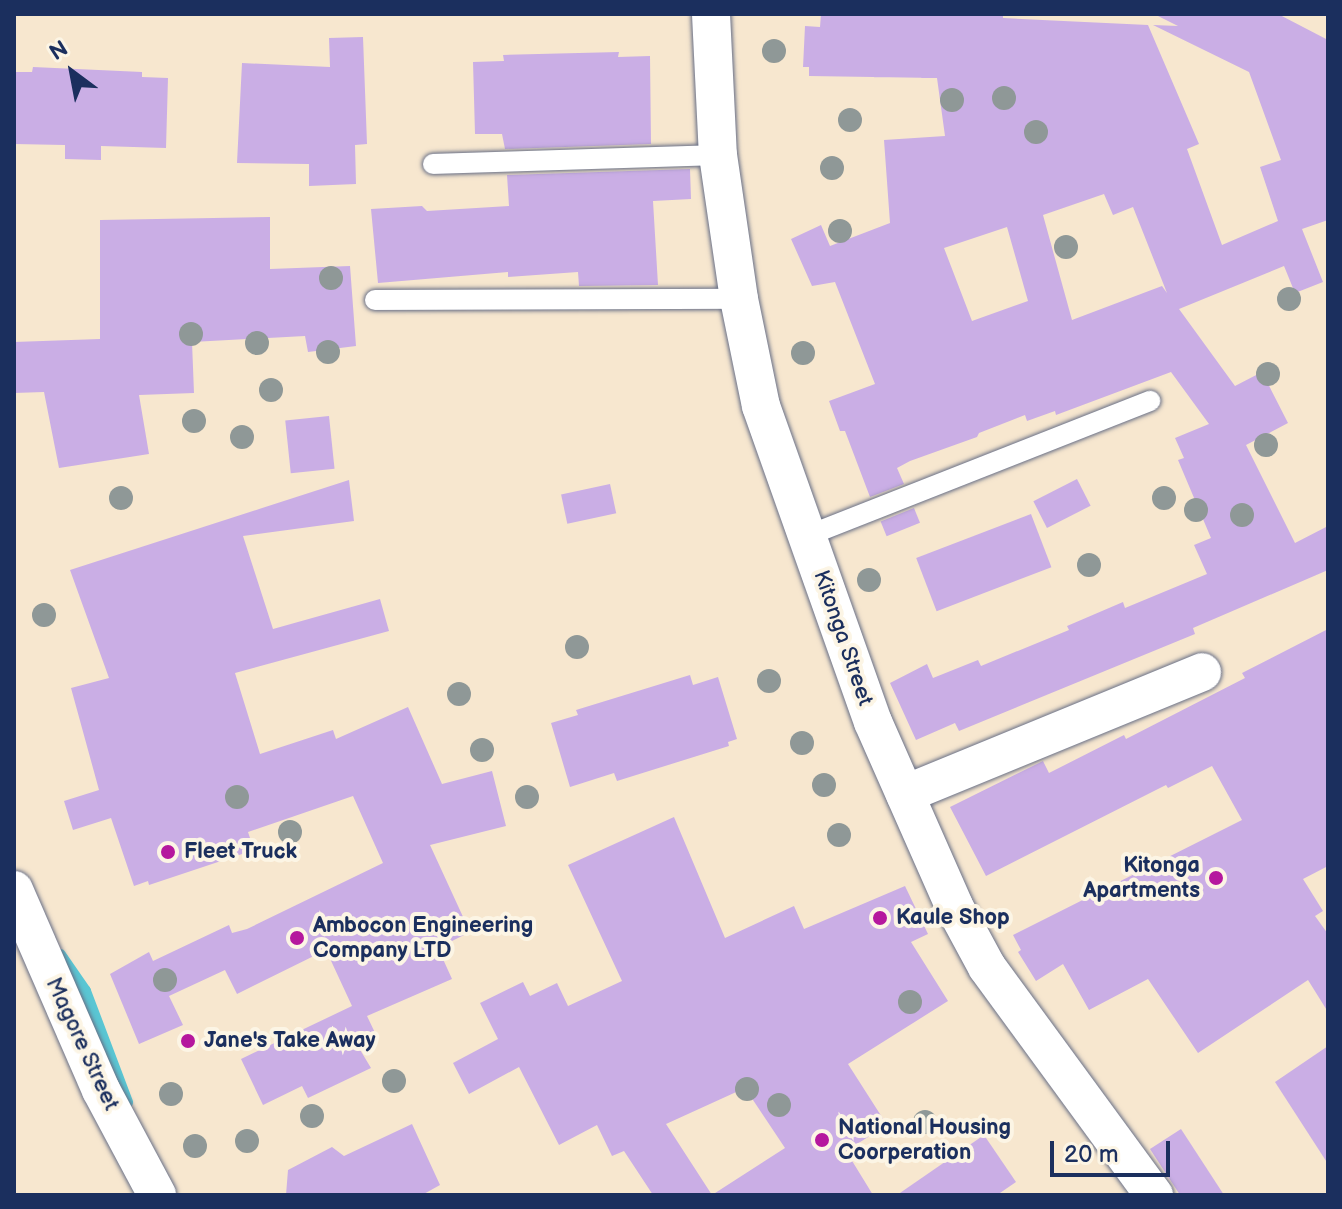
<!DOCTYPE html>
<style>
body{margin:0}
#map{position:relative;width:1342px;height:1209px;overflow:hidden;background:#f7e7cf;font-family:"Balsamiq Sans",sans-serif}
div>[style]{position:absolute}
[style*='--x']{left:calc(var(--x)*1px);top:calc(var(--y)*1px);width:calc(var(--w)*1px);rotate:calc(var(--a)*1deg)}
.stream>*{height:12px;margin:-6px;padding:0 6px;transform-origin:6px;border-radius:6px;background:#5ac6d3}
.building>*{inset:0;background:#caaee5;transform-origin:0 0}
.roads{filter:drop-shadow(0 0 2px #686f86) drop-shadow(0 0 2px #686f86)}
.lane>*{height:20px;margin:-10px;padding:0 10px;transform-origin:10px;border-radius:10px;background:#fff}
.street>*{height:38px;margin:-19px;padding:0 19px;transform-origin:19px;border-radius:19px;background:#fff}
.trees>*{width:24px;height:24px;margin:-12px;border-radius:50%;background:#8f9897}
.dots>*{width:22px;height:22px;translate:-50% -50%;box-sizing:border-box;border:4px solid #fcf5e5;border-radius:50%}
span{translate:-50% -50%;white-space:nowrap;text-align:center;line-height:1.15;-webkit-text-stroke:8px #fcf5e5;paint-order:stroke}
.street-label{font-size:22px;color:#1b2f5e}
.poi-label{font-size:22px;color:#1b2f5e;font-weight:700}
.left{translate:0 -50%;text-align:left}
.right{translate:-100% -50%;text-align:right}
.frame{position:absolute;inset:0;border:16px solid #1b2f5e;pointer-events:none}
.north{position:absolute;left:32px;top:32px;width:80px;height:80px;-webkit-text-stroke:6px #fcf5e5;paint-order:stroke;rotate:328deg;font-size:22px;font-weight:700;line-height:32px;text-align:center;color:#1b2f5e}
.north::after{content:'';display:block;margin:auto;width:28px;height:36px;background:#1b2f5e;clip-path:polygon(50% 0,100% 100%,50% 72%,0 100%)}
.scale{position:absolute;left:1050px;top:1141px;width:120px;height:36px;box-sizing:border-box;border:4px solid #1b2f5e;border-top:0;padding-left:10px;font-size:24px;line-height:28px;white-space:nowrap;color:#1b2f5e;-webkit-text-stroke:6px #fcf5e5;paint-order:stroke}
</style>
<div id="map">
<div class="stream">
<div style="--x:60;--y:955;--w:44;--a:55.2"></div>
<div style="--x:85;--y:991;--w:119;--a:69.3"></div>
</div>
<div class="building">
<div style="clip-path:polygon(evenodd,821px 14px,1003px 14px,1003px 18px,1148px 25px,1199px 144px,1187px 149px,1222px 245px,1278px 221px,1260px 167px,1281px 160px,1249px 72px,1153px 25px,1178px 26px,1154px 14px,1278px 14px,1328px 40px,1328px 220px,1302px 229px,1323px 282px,1295px 293px,1284px 266px,1179px 309px,1235px 386px,1262px 372px,1288px 423px,1246px 445px,1295px 543px,1328px 526px,1328px 570px,1193px 628px,1195px 634px,959px 731px,955px 723px,916px 740px,890px 683px,927px 664px,933px 678px,978px 660px,981px 666px,1069px 630px,1067px 626px,1123px 602px,1125px 608px,1207px 574px,1194px 545px,1211px 538px,1178px 460px,1184px 458px,1175px 438px,1209px 424px,1171px 372px,1056px 415px,1055px 411px,1027px 421px,1025px 415px,979px 433px,977px 437px,910px 461px,897px 468px,904px 484px,870px 497px,845px 431px,840px 431px,829px 401px,875px 384px,835px 282px,812px 286px,791px 239px,821px 225px,830px 246px,890px 223px,884px 140px,945px 136px,937px 78px,809px 76px,809px 67px,803px 67px,805px 26px,820px 27px,821px 14px,1104px 194px,1113px 215px,1133px 207px,1167px 293px,1162px 286px,1072px 320px,1043px 215px,1104px 194px,821px 14px,1007px 227px,1028px 301px,972px 321px,944px 248px,1007px 227px)"></div>
<div style="clip-path:polygon(363px 37px,367px 144px,355px 145px,356px 184px,309px 186px,309px 164px,237px 163px,242px 63px,330px 67px,329px 38px)"></div>
<div style="clip-path:polygon(619px 52px,618px 57px,650px 56px,651px 144px,505px 149px,502px 134px,475px 134px,473px 62px,504px 61px,503px 55px)"></div>
<div style="clip-path:polygon(33px 67px,142px 72px,142px 77px,168px 78px,166px 148px,101px 146px,101px 160px,65px 159px,65px 145px,14px 144px,14px 72px,32px 72px)"></div>
<div style="clip-path:polygon(690px 169px,691px 199px,653px 201px,658px 285px,579px 286px,578px 272px,508px 277px,508px 272px,378px 283px,371px 209px,422px 206px,427px 211px,509px 206px,507px 175px)"></div>
<div style="clip-path:polygon(270px 217px,270px 269px,350px 266px,356px 346px,308px 352px,305px 336px,192px 342px,194px 393px,139px 395px,149px 454px,59px 468px,44px 392px,14px 393px,14px 342px,100px 339px,100px 220px)"></div>
<div style="left:329px;top:416px;width:53px;height:44px;rotate:84deg"></div>
<div style="left:1077px;top:479px;width:30px;height:49px;rotate:63deg"></div>
<div style="clip-path:polygon(349px 480px,354px 521px,243px 536px,273px 629px,380px 599px,389px 631px,235px 673px,260px 754px,333px 730px,336px 739px,408px 707px,442px 784px,492px 771px,506px 826px,430px 845px,470px 932px,438px 948px,452px 979px,367px 1016px,378px 1039px,359px 1048px,371px 1068px,308px 1098px,302px 1086px,263px 1105px,241px 1059px,352px 1006px,326px 950px,237px 994px,225px 970px,169px 996px,183px 1025px,139px 1044px,110px 974px,149px 952px,153px 961px,229px 925px,232px 933px,247px 929px,383px 863px,353px 796px,248px 832px,254px 850px,149px 885px,148px 881px,134px 886px,111px 818px,73px 830px,64px 801px,99px 790px,71px 688px,109px 678px,70px 570px)"></div>
<div style="left:610px;top:484px;width:30px;height:50px;rotate:78deg"></div>
<div style="left:914px;top:508px;width:16px;height:36px;rotate:68deg"></div>
<div style="left:1031px;top:514px;width:57px;height:123px;rotate:69deg"></div>
<div style="clip-path:polygon(1328px 629px,1328px 866px,1303px 879px,1323px 911px,1315px 916px,1328px 934px,1328px 1012px,1308px 980px,1198px 1053px,1148px 979px,1089px 1010px,1063px 964px,1036px 981px,1018px 952px,1021px 950px,1013px 935px,1242px 820px,1212px 766px,1168px 788px,1166px 785px,1156px 790px,986px 876px,950px 807px,1043px 761px,1049px 773px,1124px 735px,1126px 739px,1245px 678px,1242px 673px)"></div>
<div style="clip-path:polygon(690px 675px,693px 685px,718px 677px,737px 739px,728px 742px,729px 746px,617px 781px,614px 773px,570px 787px,551px 723px,578px 715px,576px 710px)"></div>
<div style="clip-path:polygon(evenodd,674px 817px,725px 938px,794px 906px,804px 929px,905px 886px,928px 934px,911px 942px,948px 1001px,848px 1064px,887px 1125px,846px 1151px,873px 1195px,653px 1195px,624px 1151px,612px 1156px,597px 1125px,559px 1145px,519px 1067px,469px 1094px,453px 1063px,498px 1039px,480px 1003px,523px 982px,530px 996px,557px 983px,568px 1006px,622px 981px,568px 865px,674px 817px,745px 1088px,785px 1148px,712px 1195px,666px 1124px,745px 1088px)"></div>
<div style="clip-path:polygon(1328px 1046px,1328px 1164px,1275px 1082px)"></div>
<div style="clip-path:polygon(412px 1124px,440px 1185px,422px 1195px,286px 1195px,288px 1170px,332px 1147px,344px 1156px)"></div>
<div style="clip-path:polygon(1181px 1129px,1224px 1195px,1180px 1195px,1150px 1149px)"></div>
<div style="clip-path:polygon(984px 1135px,1016px 1182px,997px 1195px,897px 1195px)"></div>
</div>
<div class="roads">
<div class="lane">
<div style="--x:433;--y:164;--w:285;--a:-1.8"></div>
<div style="--x:375;--y:300;--w:364;--a:-0.2"></div>
<div style="--x:807;--y:536;--w:369;--a:-21.5"></div>
</div>
<div class="street">
<div style="--x:711;--y:14;--w:141;--a:87.2"></div>
<div style="--x:718;--y:155;--w:146;--a:81.7"></div>
<div style="--x:739;--y:299;--w:109;--a:78.4"></div>
<div style="--x:761;--y:406;--w:335;--a:70.5"></div>
<div style="--x:873;--y:722;--w:201;--a:66.2"></div>
<div style="--x:954;--y:906;--w:69;--a:61.6"></div>
<div style="--x:987;--y:967;--w:283;--a:53.8"></div>
<div style="--x:905;--y:794;--w:321;--a:-22.3"></div>
<div style="--x:14;--y:890;--w:218;--a:66.5"></div>
<div style="--x:101;--y:1090;--w:119;--a:61.9"></div>
</div>
</div>
<div class="trees">
<div style="left:774px;top:51px"></div>
<div style="left:1004px;top:98px"></div>
<div style="left:952px;top:100px"></div>
<div style="left:850px;top:120px"></div>
<div style="left:1036px;top:132px"></div>
<div style="left:832px;top:168px"></div>
<div style="left:840px;top:231px"></div>
<div style="left:1066px;top:247px"></div>
<div style="left:331px;top:278px"></div>
<div style="left:1289px;top:299px"></div>
<div style="left:191px;top:334px"></div>
<div style="left:257px;top:343px"></div>
<div style="left:328px;top:352px"></div>
<div style="left:803px;top:353px"></div>
<div style="left:1268px;top:374px"></div>
<div style="left:271px;top:390px"></div>
<div style="left:194px;top:421px"></div>
<div style="left:242px;top:437px"></div>
<div style="left:1266px;top:445px"></div>
<div style="left:121px;top:498px"></div>
<div style="left:1164px;top:498px"></div>
<div style="left:1196px;top:510px"></div>
<div style="left:1242px;top:515px"></div>
<div style="left:1089px;top:565px"></div>
<div style="left:869px;top:580px"></div>
<div style="left:44px;top:615px"></div>
<div style="left:577px;top:647px"></div>
<div style="left:769px;top:681px"></div>
<div style="left:459px;top:694px"></div>
<div style="left:802px;top:743px"></div>
<div style="left:482px;top:750px"></div>
<div style="left:824px;top:785px"></div>
<div style="left:237px;top:797px"></div>
<div style="left:527px;top:797px"></div>
<div style="left:290px;top:832px"></div>
<div style="left:839px;top:835px"></div>
<div style="left:165px;top:980px"></div>
<div style="left:910px;top:1002px"></div>
<div style="left:394px;top:1081px"></div>
<div style="left:747px;top:1089px"></div>
<div style="left:171px;top:1094px"></div>
<div style="left:779px;top:1105px"></div>
<div style="left:312px;top:1116px"></div>
<div style="left:925px;top:1122px"></div>
<div style="left:247px;top:1141px"></div>
<div style="left:195px;top:1146px"></div>
</div>
<div class="dots">
<div style="left:168px;top:852px;background:#b5179e"></div>
<div style="left:1216px;top:878px;background:#b5179e"></div>
<div style="left:880px;top:918px;background:#b5179e"></div>
<div style="left:297px;top:938px;background:#b5179e"></div>
<div style="left:188px;top:1041px;background:#b5179e"></div>
<div style="left:822px;top:1140px;background:#b5179e"></div>
</div>
<div class="street-label">
<span style="left:843px;top:638px;rotate:71deg">Kitonga Street</span>
<span style="left:82px;top:1044px;rotate:65deg">Magore Street</span>
</div>
<div class="poi-label">
<span class="left" style="left:184px;top:852px">Fleet Truck</span>
<span class="right" style="left:1200px;top:878px">Kitonga<br>Apartments</span>
<span class="left" style="left:896px;top:918px">Kaule Shop</span>
<span class="left" style="left:313px;top:938px">Ambocon Engineering<br>Company LTD</span>
<span class="left" style="left:204px;top:1041px">Jane's Take Away</span>
<span class="left" style="left:838px;top:1140px">National Housing<br>Coorperation</span>
</div>
<div class="frame"></div>
<div class="north">N</div>
<div class="scale">20 m</div>
</div>
